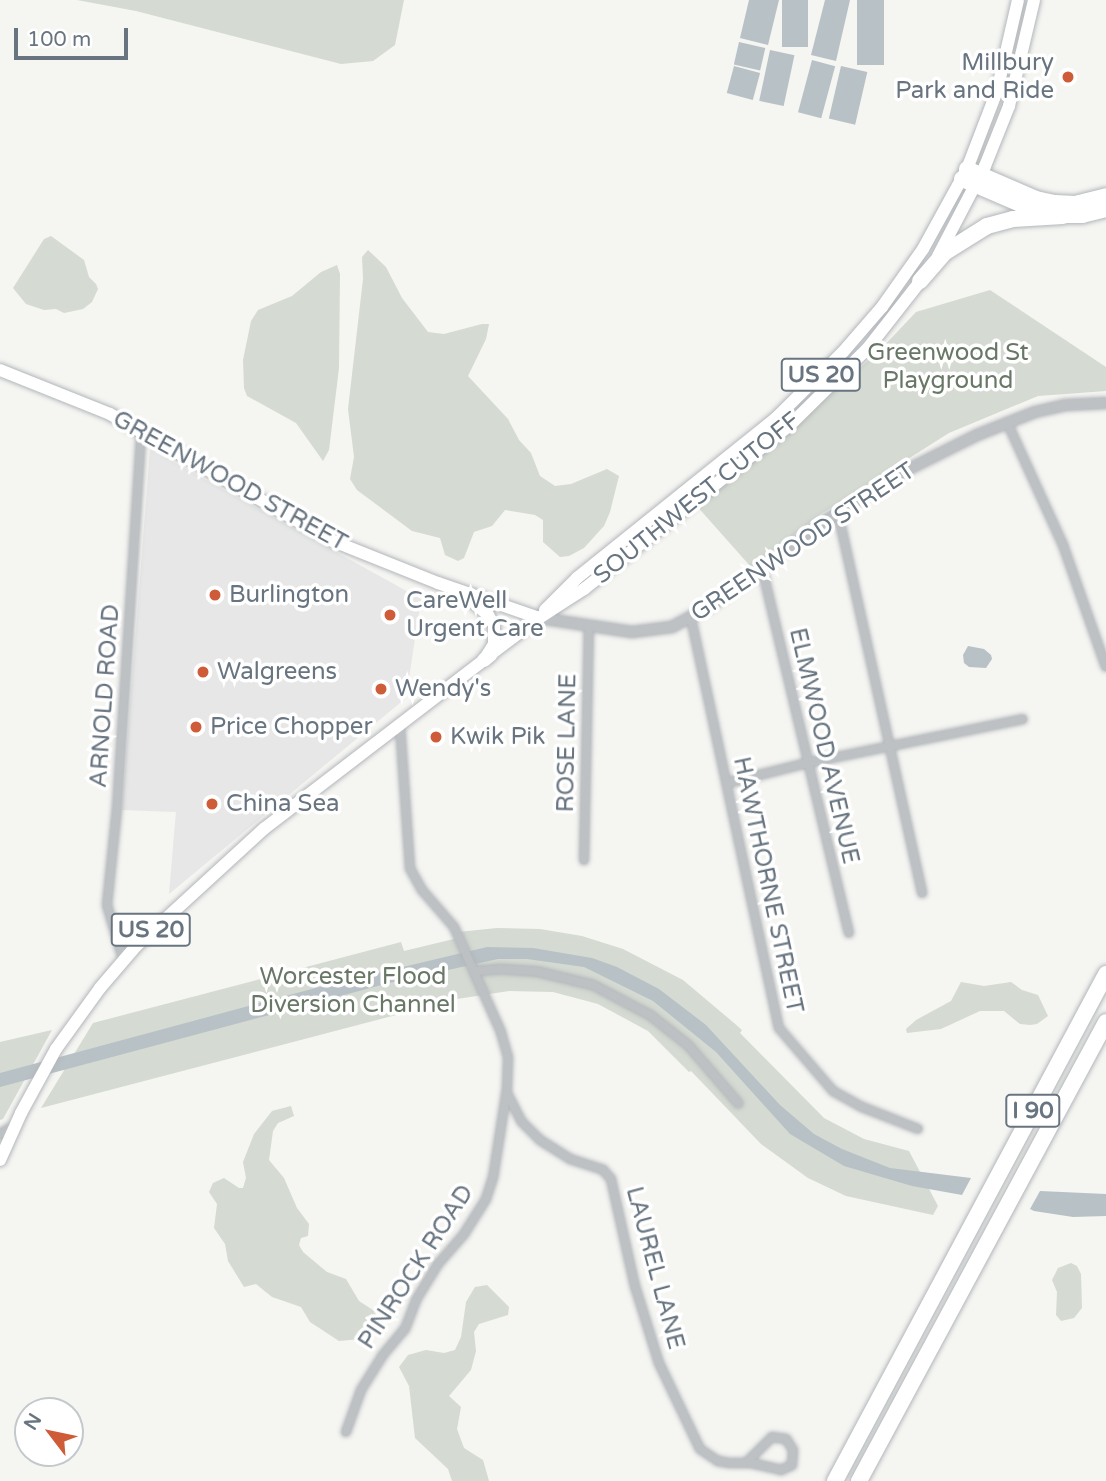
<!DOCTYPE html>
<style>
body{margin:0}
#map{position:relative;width:1106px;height:1481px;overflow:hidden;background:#f5f5f2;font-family:"Varela Round",sans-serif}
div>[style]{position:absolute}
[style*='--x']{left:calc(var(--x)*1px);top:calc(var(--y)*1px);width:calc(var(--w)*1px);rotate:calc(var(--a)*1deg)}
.built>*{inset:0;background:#e6e7e6}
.green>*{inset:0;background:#d5dad2}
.water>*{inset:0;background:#b8c1c5;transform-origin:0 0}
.roads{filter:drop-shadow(0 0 2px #b2b6ba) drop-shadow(0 0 2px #b2b6ba)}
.minor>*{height:8px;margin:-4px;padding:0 4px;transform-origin:4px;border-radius:4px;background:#bdc1c4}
.tertiary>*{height:10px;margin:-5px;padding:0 5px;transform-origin:5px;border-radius:5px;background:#bdc1c4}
.secondary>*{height:12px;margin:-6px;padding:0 6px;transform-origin:6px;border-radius:6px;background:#fff}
.primary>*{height:12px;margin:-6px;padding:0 6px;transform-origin:6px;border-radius:6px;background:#fff}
.trunk>*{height:14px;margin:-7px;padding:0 7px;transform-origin:7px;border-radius:7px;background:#fff}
.motorway>*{height:16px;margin:-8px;padding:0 8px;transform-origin:8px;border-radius:8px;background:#fff}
.dots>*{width:19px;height:19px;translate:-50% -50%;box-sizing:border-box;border:4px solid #fff;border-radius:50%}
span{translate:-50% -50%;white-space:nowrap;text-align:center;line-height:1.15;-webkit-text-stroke:7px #fff;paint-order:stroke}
.shield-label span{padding:2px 5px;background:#fff;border:2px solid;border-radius:5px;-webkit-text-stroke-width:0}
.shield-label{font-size:23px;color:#687580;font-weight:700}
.poi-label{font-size:24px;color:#687580}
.right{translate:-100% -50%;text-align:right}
.left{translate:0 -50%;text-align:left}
.park-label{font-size:24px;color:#697866}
.street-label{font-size:24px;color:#687580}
.north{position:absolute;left:14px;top:1397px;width:70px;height:70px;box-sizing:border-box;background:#fff;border:2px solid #c3c8cc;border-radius:50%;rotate:302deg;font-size:19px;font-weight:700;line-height:28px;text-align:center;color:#687580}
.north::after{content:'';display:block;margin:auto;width:24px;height:32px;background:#ce5c39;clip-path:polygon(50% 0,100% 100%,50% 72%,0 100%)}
.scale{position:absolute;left:14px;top:28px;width:114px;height:32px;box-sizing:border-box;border:4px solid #687580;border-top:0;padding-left:9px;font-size:21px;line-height:24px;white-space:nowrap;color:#687580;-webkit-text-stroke:5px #fff;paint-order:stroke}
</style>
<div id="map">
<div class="built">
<div style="clip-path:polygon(150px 449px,421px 599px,406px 698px,169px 894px,176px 812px,122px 810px)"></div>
</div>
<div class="green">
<div style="clip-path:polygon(77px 0,404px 0,395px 45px,373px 61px,341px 64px,136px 11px)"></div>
<div style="clip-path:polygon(51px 236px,84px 260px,89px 277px,96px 284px,98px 289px,92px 302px,83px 309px,64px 313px,56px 309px,44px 310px,26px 304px,13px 288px,44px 239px)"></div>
<div style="clip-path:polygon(368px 250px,386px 267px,402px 298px,428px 332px,444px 334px,482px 324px,489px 324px,486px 339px,468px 376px,508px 419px,519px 440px,531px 453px,540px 476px,555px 486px,571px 484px,607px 469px,619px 476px,610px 512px,604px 526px,584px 548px,569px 556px,560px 557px,543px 542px,543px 520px,535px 515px,505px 510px,492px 526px,474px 532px,464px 558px,458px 561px,445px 555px,440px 538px,412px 531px,357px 490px,350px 479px,354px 457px,348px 409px,363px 279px,362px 257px)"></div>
<div style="clip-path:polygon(337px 265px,340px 274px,339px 368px,329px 450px,323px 461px,296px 423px,247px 396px,244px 388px,243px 360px,251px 321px,258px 310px,292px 296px,321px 272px)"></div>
<div style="clip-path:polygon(990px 290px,1106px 367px,1106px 391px,1038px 396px,949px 433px,821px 514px,751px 567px,695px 504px,763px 454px,881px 349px,916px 312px)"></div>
<div style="clip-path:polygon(497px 928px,540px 929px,582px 936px,623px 949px,683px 980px,734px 1023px,742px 1030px,740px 1033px,824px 1118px,864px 1139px,909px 1151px,938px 1206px,933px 1215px,846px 1196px,808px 1178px,761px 1144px,691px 1071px,689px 1072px,648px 1031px,598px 1004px,553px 992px,509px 991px,457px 999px,41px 1108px,93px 1023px,401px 942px,404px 951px,458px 938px,458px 932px)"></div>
<div style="clip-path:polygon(961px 982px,984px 986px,1011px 982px,1022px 990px,1038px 995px,1048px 1016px,1037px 1024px,1030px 1025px,1020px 1024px,1004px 1011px,980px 1011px,941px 1029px,907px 1033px,906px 1029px,916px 1020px,951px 1001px)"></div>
<div style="clip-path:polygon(52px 1030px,3px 1119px,0 1120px,0 1042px)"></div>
<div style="clip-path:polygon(291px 1106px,294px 1116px,278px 1123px,273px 1131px,269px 1160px,284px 1178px,297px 1208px,309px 1224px,308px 1236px,301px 1238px,299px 1245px,303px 1252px,327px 1272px,346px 1279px,359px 1301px,376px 1312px,381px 1321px,376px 1331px,361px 1339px,339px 1341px,310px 1322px,301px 1307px,272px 1297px,256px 1284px,244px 1287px,228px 1261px,225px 1244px,214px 1228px,217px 1204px,209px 1192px,213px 1183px,224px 1178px,239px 1188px,243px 1188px,246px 1178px,243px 1162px,254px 1134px,272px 1111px)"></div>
<div style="clip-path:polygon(1071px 1263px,1077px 1266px,1081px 1274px,1082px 1308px,1074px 1318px,1061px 1321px,1056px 1315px,1057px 1292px,1052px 1280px,1058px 1268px)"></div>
<div style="clip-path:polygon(487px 1285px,509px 1307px,508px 1315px,479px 1324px,474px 1332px,476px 1351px,471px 1370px,449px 1396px,461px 1407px,457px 1429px,464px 1448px,483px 1460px,489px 1481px,452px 1481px,448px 1469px,415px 1438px,409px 1386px,399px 1367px,408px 1355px,426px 1350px,444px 1353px,455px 1350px,461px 1337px,466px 1302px,475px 1287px)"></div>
</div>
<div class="water">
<div style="clip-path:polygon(749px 0,779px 0,768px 45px,740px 38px)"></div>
<div style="left:782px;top:0;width:26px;height:47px"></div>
<div style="clip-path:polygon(825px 0,850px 0,836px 61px,811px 55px)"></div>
<div style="left:857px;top:0;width:27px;height:65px"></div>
<div style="left:739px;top:42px;width:27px;height:23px;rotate:13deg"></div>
<div style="left:770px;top:50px;width:25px;height:52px;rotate:12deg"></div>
<div style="left:812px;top:60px;width:24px;height:54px;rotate:15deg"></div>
<div style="left:734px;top:66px;width:27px;height:28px;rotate:15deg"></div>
<div style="left:841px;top:66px;width:27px;height:54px;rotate:13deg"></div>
<div style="clip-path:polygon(968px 646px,984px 649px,991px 655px,992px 659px,986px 668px,969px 667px,964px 663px,963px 655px)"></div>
<div style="clip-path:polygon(487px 947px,533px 948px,592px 958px,617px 967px,659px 989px,706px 1025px,780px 1105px,814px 1134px,842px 1149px,890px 1168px,971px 1178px,962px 1195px,912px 1186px,844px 1166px,790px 1134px,716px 1052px,653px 1001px,584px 967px,527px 959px,498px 959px,389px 983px,0 1087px,0 1073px,323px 986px)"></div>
<div style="clip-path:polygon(1040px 1191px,1106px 1194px,1106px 1216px,1073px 1217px,1034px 1211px,1030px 1209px)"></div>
</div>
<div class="roads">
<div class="minor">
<div style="--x:1007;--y:422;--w:135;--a:65.5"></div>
<div style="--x:1063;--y:545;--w:129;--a:70.6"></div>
<div style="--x:838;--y:513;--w:389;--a:77.5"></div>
<div style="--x:762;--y:568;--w:375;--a:76.6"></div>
<div style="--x:691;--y:618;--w:419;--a:77.9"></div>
<div style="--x:779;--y:1028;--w:83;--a:49.4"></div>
<div style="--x:833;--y:1091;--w:33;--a:29"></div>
<div style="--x:862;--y:1107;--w:60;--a:21.4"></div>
<div style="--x:727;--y:783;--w:82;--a:-14"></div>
<div style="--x:807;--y:763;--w:220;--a:-11.5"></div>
<div style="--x:584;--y:860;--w:233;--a:-88.8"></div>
<div style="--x:123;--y:959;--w:56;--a:-106.5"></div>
<div style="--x:107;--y:905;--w:98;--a:-84.1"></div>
<div style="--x:117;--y:808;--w:377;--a:-86.3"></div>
<div style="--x:474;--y:971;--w:26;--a:-4"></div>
<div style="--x:500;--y:969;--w:39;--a:4"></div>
<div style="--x:539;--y:972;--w:56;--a:13.5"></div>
<div style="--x:593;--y:985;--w:64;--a:27.8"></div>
<div style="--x:650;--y:1015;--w:48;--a:38.3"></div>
<div style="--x:688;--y:1045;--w:77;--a:49.2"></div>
<div style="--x:508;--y:1095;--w:30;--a:63"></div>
<div style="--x:522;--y:1122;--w:25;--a:45"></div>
<div style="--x:540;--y:1140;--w:36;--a:32"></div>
<div style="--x:570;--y:1159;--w:35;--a:18"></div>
<div style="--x:603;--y:1170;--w:12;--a:48"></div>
<div style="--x:611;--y:1179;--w:110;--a:77.4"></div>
<div style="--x:635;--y:1286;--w:81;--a:72.7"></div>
<div style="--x:659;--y:1363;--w:95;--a:64.5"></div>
<div style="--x:700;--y:1449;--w:22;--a:34"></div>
<div style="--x:718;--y:1461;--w:11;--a:10"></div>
<div style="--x:729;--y:1463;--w:22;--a:0"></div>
<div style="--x:751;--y:1463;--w:31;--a:13"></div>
<div style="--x:781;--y:1470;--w:12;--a:-24"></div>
<div style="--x:792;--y:1465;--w:15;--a:-86"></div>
<div style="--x:793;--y:1450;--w:13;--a:-122"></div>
<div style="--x:786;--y:1439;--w:14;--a:-172"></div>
<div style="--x:772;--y:1437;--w:37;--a:135"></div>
<div style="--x:0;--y:1134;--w:17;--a:-31"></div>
<div style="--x:346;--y:1432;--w:45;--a:-70.3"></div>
<div style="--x:361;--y:1390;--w:40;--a:-58"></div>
<div style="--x:382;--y:1356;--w:35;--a:-50"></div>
<div style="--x:405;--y:1329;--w:31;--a:-69"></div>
<div style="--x:416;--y:1300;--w:42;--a:-58.6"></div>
<div style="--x:438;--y:1264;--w:40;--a:-49"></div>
<div style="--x:464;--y:1234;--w:41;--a:-57.8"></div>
<div style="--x:486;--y:1199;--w:22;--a:-72"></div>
<div style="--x:493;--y:1178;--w:90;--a:-81.1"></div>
<div style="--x:507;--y:1089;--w:32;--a:-88"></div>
<div style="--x:508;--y:1057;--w:26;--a:-106"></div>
<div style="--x:501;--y:1032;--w:115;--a:-114.1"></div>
<div style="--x:454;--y:927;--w:49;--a:-130.9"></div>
<div style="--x:422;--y:890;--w:25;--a:-119"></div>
<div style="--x:410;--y:868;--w:143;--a:-94"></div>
</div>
<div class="tertiary">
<div style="--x:539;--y:618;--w:94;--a:8.6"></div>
<div style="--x:632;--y:632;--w:40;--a:-7.1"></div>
<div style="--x:672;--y:627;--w:46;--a:-28.8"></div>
<div style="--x:712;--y:605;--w:128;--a:-37"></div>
<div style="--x:814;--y:528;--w:94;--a:-32.8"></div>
<div style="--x:893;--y:477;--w:94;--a:-26.6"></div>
<div style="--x:977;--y:435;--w:62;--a:-21.6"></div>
<div style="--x:1035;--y:412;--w:31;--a:-13"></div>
<div style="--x:1065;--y:405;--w:41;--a:-2.8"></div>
</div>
<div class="secondary">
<div style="--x:0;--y:370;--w:118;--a:21.8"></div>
<div style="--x:110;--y:414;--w:257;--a:29.7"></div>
<div style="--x:333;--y:541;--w:113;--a:21.8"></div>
<div style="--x:438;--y:583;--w:107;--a:19.1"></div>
</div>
<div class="primary">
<div style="--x:938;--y:256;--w:102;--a:-62.4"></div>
<div style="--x:985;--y:166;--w:65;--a:-68.2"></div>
<div style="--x:1009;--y:106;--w:109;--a:-76.7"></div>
<div style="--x:545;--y:610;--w:45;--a:-45"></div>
<div style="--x:577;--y:578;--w:254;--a:-38.8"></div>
<div style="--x:775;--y:419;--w:95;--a:-44.6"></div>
<div style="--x:843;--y:352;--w:60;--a:-49.1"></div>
<div style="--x:882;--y:307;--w:71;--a:-54.7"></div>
<div style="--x:923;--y:249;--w:91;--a:-61.2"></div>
<div style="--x:967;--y:169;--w:84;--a:-69"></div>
<div style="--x:997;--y:91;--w:93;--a:-77"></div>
<div style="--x:491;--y:654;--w:60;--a:-36.9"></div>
<div style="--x:539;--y:618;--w:54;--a:-32.8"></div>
<div style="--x:584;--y:589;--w:262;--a:-38.5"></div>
<div style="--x:789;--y:426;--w:111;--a:-44.6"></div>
<div style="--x:868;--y:348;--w:94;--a:-51.9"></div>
<div style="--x:0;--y:1160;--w:51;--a:-65.9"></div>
<div style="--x:21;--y:1113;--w:73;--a:-61.3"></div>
<div style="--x:56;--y:1049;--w:75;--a:-54.2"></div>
<div style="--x:100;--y:988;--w:55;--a:-49.4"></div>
<div style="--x:136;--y:946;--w:175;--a:-42.5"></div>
<div style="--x:265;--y:828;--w:276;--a:-37.5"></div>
<div style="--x:484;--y:660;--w:19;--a:-58"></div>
<div style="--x:494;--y:644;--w:19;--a:-90"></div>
<div style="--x:494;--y:625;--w:12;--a:-121"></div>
<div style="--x:488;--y:615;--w:35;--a:-139"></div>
</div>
<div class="trunk">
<div style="--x:484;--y:660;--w:9;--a:-41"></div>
</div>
<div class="motorway">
<div style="--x:967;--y:169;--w:75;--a:23.5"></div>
<div style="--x:1036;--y:199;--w:19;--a:12"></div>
<div style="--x:1055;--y:203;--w:20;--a:3"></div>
<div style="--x:1075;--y:204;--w:32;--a:-14"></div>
<div style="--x:962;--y:179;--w:91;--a:23.2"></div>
<div style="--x:1046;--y:215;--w:36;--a:0"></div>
<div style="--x:1082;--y:215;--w:25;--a:-14"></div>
<div style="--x:920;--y:281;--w:37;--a:-49"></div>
<div style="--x:944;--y:253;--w:51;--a:-32.1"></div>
<div style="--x:987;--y:226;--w:27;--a:-15"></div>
<div style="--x:1013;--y:219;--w:50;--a:-3.4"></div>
<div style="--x:835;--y:1481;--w:575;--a:-61.87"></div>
<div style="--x:859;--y:1481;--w:521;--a:-61.71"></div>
</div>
</div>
<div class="dots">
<div style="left:1068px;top:77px;background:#ce5c39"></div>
<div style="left:215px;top:595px;background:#ce5c39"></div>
<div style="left:390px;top:615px;background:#ce5c39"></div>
<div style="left:203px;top:672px;background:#ce5c39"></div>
<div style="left:381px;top:689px;background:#ce5c39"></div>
<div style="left:196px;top:727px;background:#ce5c39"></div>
<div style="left:436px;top:737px;background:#ce5c39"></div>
<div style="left:212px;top:804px;background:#ce5c39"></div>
</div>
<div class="shield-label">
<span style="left:821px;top:375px">US 20</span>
<span style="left:151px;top:930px">US 20</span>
<span style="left:1033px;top:1111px">I 90</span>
</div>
<div class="poi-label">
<span class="right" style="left:1054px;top:77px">Millbury<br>Park and Ride</span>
<span class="left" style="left:229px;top:595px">Burlington</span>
<span class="left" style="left:406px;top:615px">CareWell<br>Urgent Care</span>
<span class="left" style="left:217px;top:672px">Walgreens</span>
<span class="left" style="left:395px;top:689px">Wendy's</span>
<span class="left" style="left:210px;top:727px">Price Chopper</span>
<span class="left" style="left:450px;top:737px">Kwik Pik</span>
<span class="left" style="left:226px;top:804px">China Sea</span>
</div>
<div class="park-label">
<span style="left:948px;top:367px">Greenwood St<br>Playground</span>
<span style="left:353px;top:991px">Worcester Flood<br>Diversion Channel</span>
</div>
<div class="street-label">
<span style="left:230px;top:481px;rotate:29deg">GREENWOOD STREET</span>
<span style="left:697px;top:498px;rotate:-39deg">SOUTHWEST CUTOFF</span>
<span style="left:803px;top:542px;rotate:-34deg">GREENWOOD STREET</span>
<span style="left:105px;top:696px;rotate:-86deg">ARNOLD ROAD</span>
<span style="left:567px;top:743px;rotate:-89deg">ROSE LANE</span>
<span style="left:824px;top:746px;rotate:77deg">ELMWOOD AVENUE</span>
<span style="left:768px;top:885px;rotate:78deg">HAWTHORNE STREET</span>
<span style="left:416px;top:1267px;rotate:-57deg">PINROCK ROAD</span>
<span style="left:655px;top:1268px;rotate:75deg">LAUREL LANE</span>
</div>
<div class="north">N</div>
<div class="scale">100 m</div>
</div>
